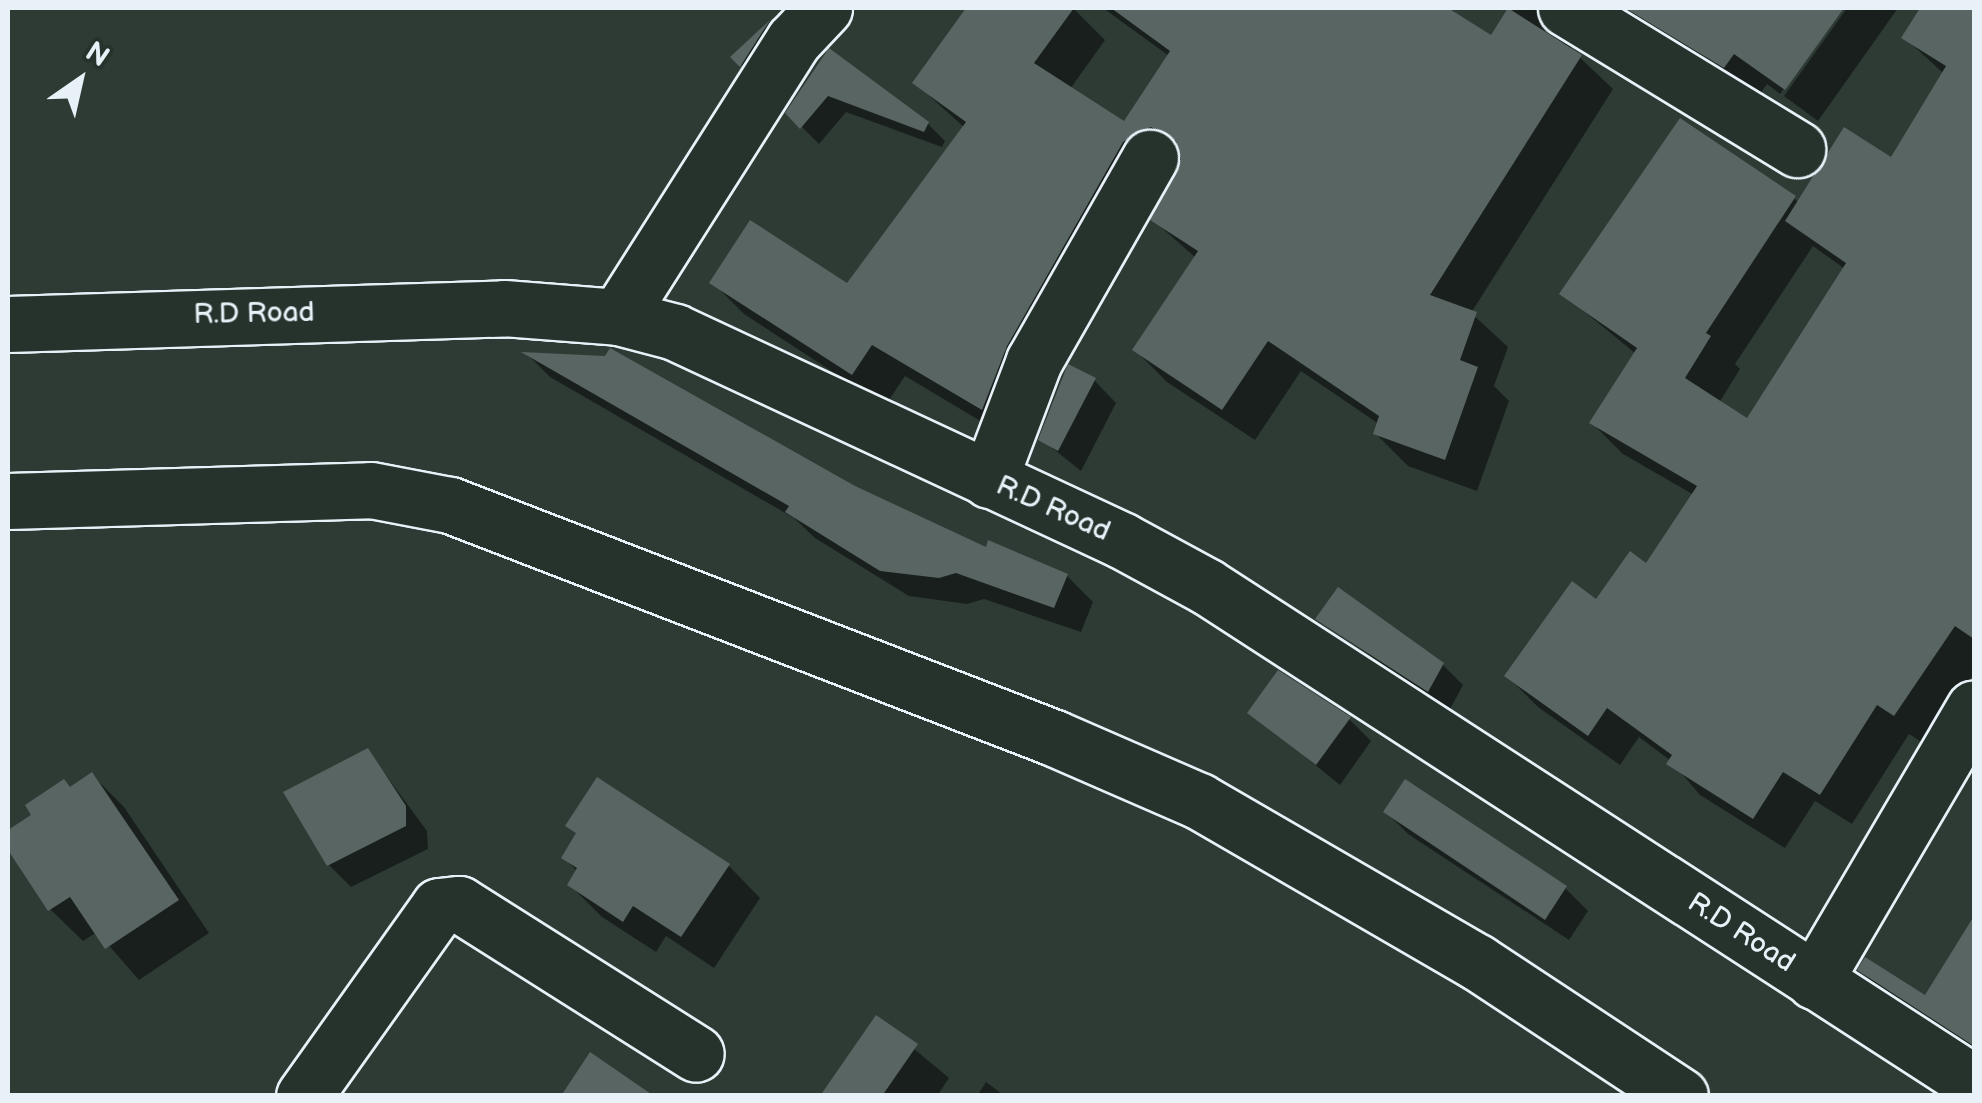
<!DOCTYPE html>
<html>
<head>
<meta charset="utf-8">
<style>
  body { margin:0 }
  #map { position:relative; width:1982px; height:1103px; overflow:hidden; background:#2e3b35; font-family:"Balsamiq Sans",sans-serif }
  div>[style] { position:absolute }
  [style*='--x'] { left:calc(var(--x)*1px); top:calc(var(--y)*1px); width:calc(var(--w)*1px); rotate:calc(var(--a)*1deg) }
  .shadow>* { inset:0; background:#0007 }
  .building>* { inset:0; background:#596563 }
  .roads { filter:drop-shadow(2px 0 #e8f1f8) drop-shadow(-2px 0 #e8f1f8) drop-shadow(0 2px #e8f1f8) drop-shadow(0 -2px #e8f1f8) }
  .minor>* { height:55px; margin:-27.5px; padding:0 27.5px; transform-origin:27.5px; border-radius:27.5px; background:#26332d }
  span { translate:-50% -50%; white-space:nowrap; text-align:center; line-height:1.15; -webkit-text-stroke:8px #26332d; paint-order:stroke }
  .street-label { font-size:28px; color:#e8f1f8 }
  .frame { position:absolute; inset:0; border:10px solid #e8f1f8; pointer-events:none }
  .north { position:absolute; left:30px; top:30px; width:100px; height:100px; -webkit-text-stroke:8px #26332d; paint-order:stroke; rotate:34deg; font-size:28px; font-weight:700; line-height:40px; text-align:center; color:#e8f1f8 }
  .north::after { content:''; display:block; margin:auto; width:35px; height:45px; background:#e8f1f8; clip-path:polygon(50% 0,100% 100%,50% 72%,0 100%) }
</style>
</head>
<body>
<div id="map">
  <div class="shadow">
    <i style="clip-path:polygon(969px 8px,1073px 8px,1105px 40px,1070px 89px,1125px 125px,1169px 56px,1103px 8px,1446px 8px,1492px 39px,1511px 8px,1841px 8px,1780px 94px,1767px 84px,1757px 98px,1571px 24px,1571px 49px,1613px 89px,1471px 313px,1508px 347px,1494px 386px,1509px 401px,1477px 491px,1408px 466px,1376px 434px,1379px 424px,1301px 371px,1255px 440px,1167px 382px,1135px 350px,1196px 258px,1153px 220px,1184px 158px,1155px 174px,1014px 441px,905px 376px,885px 406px,744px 314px,712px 282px,848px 287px,965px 128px,915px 83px)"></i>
    <i style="clip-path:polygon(1847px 8px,1898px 8px,1818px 121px,1784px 96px)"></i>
    <i style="clip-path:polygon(evenodd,1923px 8px,1974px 8px,1974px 673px,1926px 745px,1909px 734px,1852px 824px,1815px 801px,1785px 848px,1700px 795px,1671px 761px,1639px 737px,1620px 765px,1538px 707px,1507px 676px,1647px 567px,1694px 495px,1623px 454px,1592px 423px,1636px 354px,1562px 293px,1794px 198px,1799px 203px,1891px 160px,1944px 74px,1904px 37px,1923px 8px,1813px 246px,1845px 269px,1748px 422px,1719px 403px,1740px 369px,1735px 364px,1813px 246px)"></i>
    <i style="clip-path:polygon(770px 23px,779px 33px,752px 75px,734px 57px)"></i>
    <i style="clip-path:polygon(830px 52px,928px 124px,945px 141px,942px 147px,846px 112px,819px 144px,788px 113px)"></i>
    <i style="clip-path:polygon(527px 354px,988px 550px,1067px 576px,1093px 602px,1081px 632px,984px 599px,967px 604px,909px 596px,815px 538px,794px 518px,550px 377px)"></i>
    <i style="clip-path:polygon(1094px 380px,1116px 403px,1081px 471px,1041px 439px)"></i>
    <i style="clip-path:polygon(1318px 619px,1443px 665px,1463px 685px,1449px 711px)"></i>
    <i style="clip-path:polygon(1251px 713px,1349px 719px,1371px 741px,1340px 785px)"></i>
    <i style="clip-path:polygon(368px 751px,427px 831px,428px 849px,351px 887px,329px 865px)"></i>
    <i style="clip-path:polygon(92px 775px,124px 807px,209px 933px,139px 980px,97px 932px,83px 941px,50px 909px,8px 846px,8px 833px)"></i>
    <i style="clip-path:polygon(1386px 812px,1565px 888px,1588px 911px,1569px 940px,1408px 834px)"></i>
    <i style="clip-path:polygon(564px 858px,728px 865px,760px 898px,714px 968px,666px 936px,656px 952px,602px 917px,570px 885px,578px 872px)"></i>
    <i style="clip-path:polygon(1974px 921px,1974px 1056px,1891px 1000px,1860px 970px,1926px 998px)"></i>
    <i style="clip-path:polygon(877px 1018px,949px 1078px,937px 1096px,828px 1096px)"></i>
    <i style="clip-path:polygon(986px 1082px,1005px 1096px,977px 1096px)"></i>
  </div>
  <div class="building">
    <i style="clip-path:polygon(966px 8px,1074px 8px,1034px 63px,1124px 121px,1170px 51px,1111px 8px,1448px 8px,1491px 35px,1508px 8px,1582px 55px,1430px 295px,1477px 312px,1460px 360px,1478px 367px,1445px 460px,1373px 434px,1379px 416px,1268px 341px,1222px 410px,1132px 350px,1198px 251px,1150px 220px,1181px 159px,1176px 141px,1151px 127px,1123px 142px,1007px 346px,982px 410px,872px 345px,852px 375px,709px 283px,750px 220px,847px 283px,966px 122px,912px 83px)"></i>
    <i style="clip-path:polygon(1625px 8px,1844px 8px,1785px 90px,1734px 54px,1724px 68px)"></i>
    <i style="clip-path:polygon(1920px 8px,1974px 8px,1974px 639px,1955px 626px,1894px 716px,1877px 705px,1820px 795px,1783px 772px,1753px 819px,1666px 764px,1672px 755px,1607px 708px,1588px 736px,1504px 676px,1572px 581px,1596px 599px,1630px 551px,1646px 563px,1697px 486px,1589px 423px,1637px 348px,1559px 294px,1680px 118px,1796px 196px,1706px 333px,1711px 336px,1685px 378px,1747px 418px,1846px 263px,1785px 221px,1844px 127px,1891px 157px,1946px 66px,1901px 38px)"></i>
    <i style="clip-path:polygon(770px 20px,768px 23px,740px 67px,730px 57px)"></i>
    <i style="clip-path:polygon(829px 48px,929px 122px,924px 132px,828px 96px,800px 129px,785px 113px)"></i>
    <i style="clip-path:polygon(610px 348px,855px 486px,986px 547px,988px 540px,1068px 574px,1054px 608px,956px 573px,939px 578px,880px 571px,785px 512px,789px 506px,521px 352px,605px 356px)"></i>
    <i style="clip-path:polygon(1068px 364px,1096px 378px,1058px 451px,1038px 440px)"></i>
    <i style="clip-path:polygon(1338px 587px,1444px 663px,1428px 692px,1315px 619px)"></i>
    <i style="clip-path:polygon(1278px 670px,1351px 717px,1316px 765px,1247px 713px)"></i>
    <i style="clip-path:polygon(368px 748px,406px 806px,406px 826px,327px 866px,283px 792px)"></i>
    <i style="clip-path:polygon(92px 772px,179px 900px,105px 949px,70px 897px,48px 911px,8px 850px,8px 830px,31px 815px,25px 805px,64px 779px,70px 787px)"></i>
    <i style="clip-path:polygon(597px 777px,730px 864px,681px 937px,633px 906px,623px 922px,567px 885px,577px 868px,561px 858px,576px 833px,565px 826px)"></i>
    <i style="clip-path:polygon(1405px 779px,1567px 886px,1545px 920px,1383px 812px)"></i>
    <i style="clip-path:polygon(1974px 916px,1974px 1046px,1857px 970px,1865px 957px,1925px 995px)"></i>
    <i style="clip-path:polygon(876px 1015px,918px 1044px,882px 1096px,820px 1096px)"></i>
    <i style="clip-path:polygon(590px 1052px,654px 1096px,561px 1096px)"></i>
  </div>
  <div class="roads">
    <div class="minor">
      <i style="--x:1566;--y:8;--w:271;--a:31.4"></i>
      <i style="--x:618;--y:317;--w:328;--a:-57.6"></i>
      <i style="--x:794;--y:40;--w:44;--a:-46.8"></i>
      <i style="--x:8;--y:324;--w:496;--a:-1.8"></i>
      <i style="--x:504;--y:308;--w:114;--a:4.5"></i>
      <i style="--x:618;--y:317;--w:59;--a:14.7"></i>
      <i style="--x:675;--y:332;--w:494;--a:25"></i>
      <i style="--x:1123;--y:541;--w:94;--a:28.5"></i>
      <i style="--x:1206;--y:586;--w:915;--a:32.91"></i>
      <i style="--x:989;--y:480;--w:127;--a:-69.3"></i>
      <i style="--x:1034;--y:361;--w:234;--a:-60.3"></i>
      <i style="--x:8;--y:501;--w:363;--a:-1.7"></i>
      <i style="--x:371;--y:490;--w:80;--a:10.8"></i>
      <i style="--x:450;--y:505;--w:647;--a:21.09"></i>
      <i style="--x:1054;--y:738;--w:158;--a:23.5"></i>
      <i style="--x:1199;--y:801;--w:321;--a:30.1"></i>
      <i style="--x:1477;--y:962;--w:243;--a:33.4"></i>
      <i style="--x:1814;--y:981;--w:316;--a:-59.6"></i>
      <i style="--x:304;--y:1096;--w:233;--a:-54.6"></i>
      <i style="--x:439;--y:906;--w:20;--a:-6"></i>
      <i style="--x:459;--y:904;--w:280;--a:32.3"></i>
    </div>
  </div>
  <div class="street-label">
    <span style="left:254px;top:314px;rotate:-1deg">R.D Road</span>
    <span style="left:1053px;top:509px;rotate:24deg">R.D Road</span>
    <span style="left:1741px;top:933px;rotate:33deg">R.D Road</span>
  </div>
  <div class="frame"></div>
  <div class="north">N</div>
</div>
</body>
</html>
